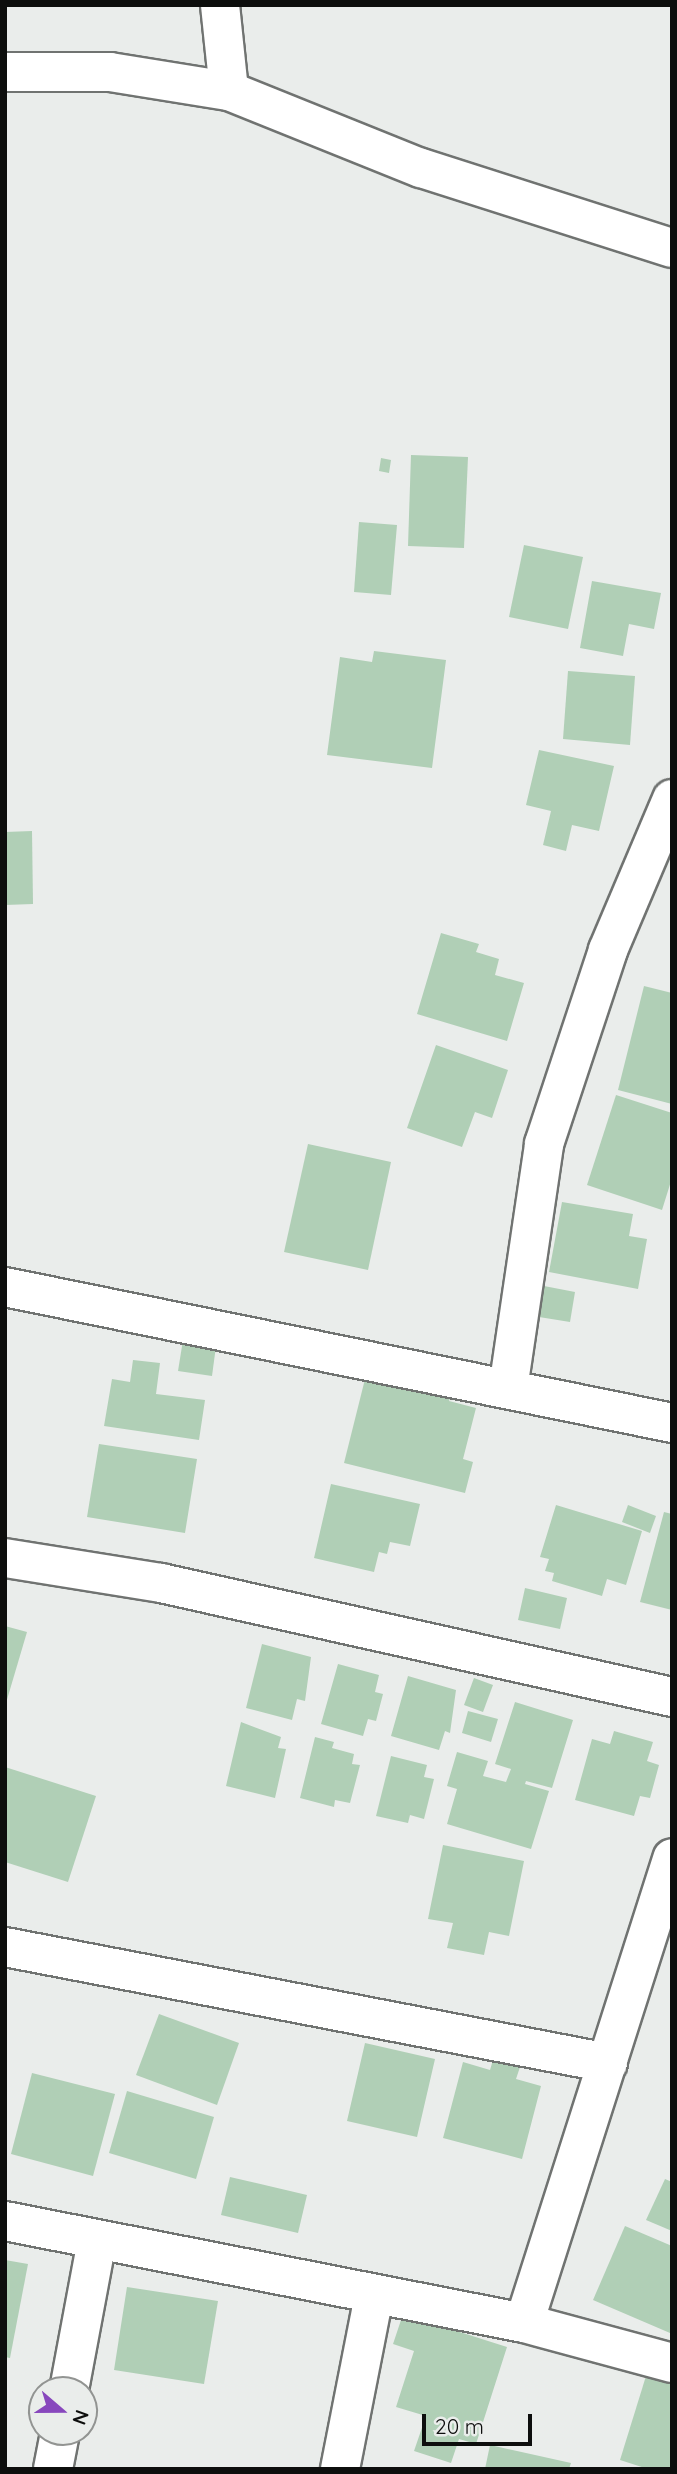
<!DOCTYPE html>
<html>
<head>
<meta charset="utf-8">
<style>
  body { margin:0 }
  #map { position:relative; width:677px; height:2474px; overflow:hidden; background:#eaedeb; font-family:Quicksand,sans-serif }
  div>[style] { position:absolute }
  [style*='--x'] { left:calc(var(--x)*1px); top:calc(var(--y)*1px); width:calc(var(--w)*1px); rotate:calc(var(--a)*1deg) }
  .building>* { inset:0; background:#b0cfb6 }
  .roads { filter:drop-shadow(2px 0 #707371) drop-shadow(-2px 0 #707371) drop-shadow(0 2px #707371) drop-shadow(0 -2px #707371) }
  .street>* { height:38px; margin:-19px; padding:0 19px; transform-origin:19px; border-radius:19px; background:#fff }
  span { translate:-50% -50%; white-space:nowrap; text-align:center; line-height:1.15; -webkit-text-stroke:5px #eaedeb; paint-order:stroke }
  .frame { position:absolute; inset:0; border:7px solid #0d0e0d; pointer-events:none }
  .north { position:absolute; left:28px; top:2376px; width:70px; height:70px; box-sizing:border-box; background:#eaedeb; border:2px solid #929492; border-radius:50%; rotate:110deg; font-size:19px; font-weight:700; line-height:28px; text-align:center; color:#0d0e0d }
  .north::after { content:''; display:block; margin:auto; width:24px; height:32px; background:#8848bd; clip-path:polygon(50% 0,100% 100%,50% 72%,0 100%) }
  .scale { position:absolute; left:422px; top:2414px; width:110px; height:32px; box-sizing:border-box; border:4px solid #0d0e0d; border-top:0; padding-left:9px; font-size:21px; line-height:24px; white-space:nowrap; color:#0d0e0d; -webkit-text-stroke:5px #eaedeb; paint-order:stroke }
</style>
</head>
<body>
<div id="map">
  <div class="building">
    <i style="clip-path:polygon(411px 455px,468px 457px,464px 548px,408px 546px)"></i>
    <i style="clip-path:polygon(381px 458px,391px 460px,389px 473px,379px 471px)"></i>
    <i style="clip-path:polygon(359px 522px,397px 525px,391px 595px,354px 592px)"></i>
    <i style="clip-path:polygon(524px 545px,583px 557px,568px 629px,509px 617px)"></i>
    <i style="clip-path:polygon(592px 581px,661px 593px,654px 629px,629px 624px,623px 656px,580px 648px)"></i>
    <i style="clip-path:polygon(374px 651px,446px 660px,432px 768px,327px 755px,340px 657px,372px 662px)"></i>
    <i style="clip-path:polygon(568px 671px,635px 676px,630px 745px,563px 739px)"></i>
    <i style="clip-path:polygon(539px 750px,614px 766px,599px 831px,572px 825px,566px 851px,543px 845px,551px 811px,526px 805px)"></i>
    <i style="clip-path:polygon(32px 831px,33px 904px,5px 905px,5px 832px)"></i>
    <i style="clip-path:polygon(441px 933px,479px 944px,476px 952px,499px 959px,495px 975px,524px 983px,507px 1041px,417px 1014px)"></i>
    <i style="clip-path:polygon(644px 986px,672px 993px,672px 1104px,618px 1090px)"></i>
    <i style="clip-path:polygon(436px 1045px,508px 1070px,492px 1118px,475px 1112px,462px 1147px,407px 1128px)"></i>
    <i style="clip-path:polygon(616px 1095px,672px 1113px,672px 1178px,662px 1210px,587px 1185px)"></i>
    <i style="clip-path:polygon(308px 1144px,391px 1162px,368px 1270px,284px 1252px)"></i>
    <i style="clip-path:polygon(562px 1202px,633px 1214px,629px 1236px,647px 1239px,638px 1289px,549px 1272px)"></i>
    <i style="clip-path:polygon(544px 1286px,575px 1292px,570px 1322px,539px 1317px)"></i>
    <i style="clip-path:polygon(183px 1340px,216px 1346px,212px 1376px,178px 1371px)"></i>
    <i style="clip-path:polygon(133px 1360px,160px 1363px,156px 1394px,205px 1400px,199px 1440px,104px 1426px,112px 1379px,130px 1382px)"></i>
    <i style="clip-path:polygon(365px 1379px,411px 1390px,413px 1383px,452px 1393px,449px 1401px,476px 1408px,463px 1459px,473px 1462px,465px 1493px,344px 1463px)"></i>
    <i style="clip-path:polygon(99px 1444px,197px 1459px,185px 1533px,87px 1517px)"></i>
    <i style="clip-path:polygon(331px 1484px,420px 1504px,410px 1546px,390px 1542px,387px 1554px,379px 1552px,374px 1572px,314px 1558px)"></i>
    <i style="clip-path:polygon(556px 1505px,642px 1531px,626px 1585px,607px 1579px,602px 1596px,552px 1581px,554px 1573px,545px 1571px,549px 1559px,540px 1557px)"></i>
    <i style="clip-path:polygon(628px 1505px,656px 1516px,650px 1533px,622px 1522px)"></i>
    <i style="clip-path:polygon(664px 1512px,672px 1514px,672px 1610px,640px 1602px)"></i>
    <i style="clip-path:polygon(525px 1588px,567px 1598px,560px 1629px,518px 1620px)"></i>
    <i style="clip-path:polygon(5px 1626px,27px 1632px,6px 1703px,5px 1703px)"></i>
    <i style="clip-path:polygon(262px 1644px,311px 1657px,305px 1701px,297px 1699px,292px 1720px,246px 1708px)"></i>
    <i style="clip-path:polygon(338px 1664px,379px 1675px,375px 1692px,383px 1694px,376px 1721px,368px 1719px,363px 1736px,321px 1724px)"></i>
    <i style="clip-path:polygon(408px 1676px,456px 1690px,450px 1733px,445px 1731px,439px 1750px,391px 1736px)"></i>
    <i style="clip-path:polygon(474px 1678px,493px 1685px,483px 1712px,464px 1705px)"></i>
    <i style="clip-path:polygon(515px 1702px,573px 1720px,552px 1788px,526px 1781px,525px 1784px,549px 1791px,531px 1849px,447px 1824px,457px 1789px,447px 1786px,457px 1752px,488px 1761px,483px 1776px,506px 1782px,511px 1769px,495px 1764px)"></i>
    <i style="clip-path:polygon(468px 1711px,498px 1719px,491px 1742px,462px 1733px)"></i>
    <i style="clip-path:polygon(241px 1722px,281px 1737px,278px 1748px,286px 1749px,275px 1798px,226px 1786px)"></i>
    <i style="clip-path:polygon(614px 1731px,653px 1742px,647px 1761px,659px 1765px,650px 1798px,640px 1796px,634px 1816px,575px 1800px,592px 1739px,610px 1744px)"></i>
    <i style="clip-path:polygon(315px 1737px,334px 1742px,332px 1748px,354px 1754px,352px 1764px,360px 1765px,350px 1803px,335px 1800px,334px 1807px,300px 1798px)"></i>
    <i style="clip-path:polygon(391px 1756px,427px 1765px,424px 1777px,434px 1779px,424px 1819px,410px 1815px,408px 1823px,376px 1816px)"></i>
    <i style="clip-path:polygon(5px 1767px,96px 1796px,68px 1882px,5px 1862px)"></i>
    <i style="clip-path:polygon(443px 1845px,524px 1861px,509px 1936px,489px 1932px,484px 1955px,447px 1948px,453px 1923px,428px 1919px)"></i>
    <i style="clip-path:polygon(159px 2014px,239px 2043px,217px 2105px,136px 2075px)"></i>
    <i style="clip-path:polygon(365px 2043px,435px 2059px,417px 2137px,347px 2121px)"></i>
    <i style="clip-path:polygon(493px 2060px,520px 2067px,516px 2079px,541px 2086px,522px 2159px,443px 2138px,463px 2062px,490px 2070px)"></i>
    <i style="clip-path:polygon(32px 2073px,115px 2094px,93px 2176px,11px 2154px)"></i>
    <i style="clip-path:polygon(127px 2091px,214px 2117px,196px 2179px,109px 2153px)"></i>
    <i style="clip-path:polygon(230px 2177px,307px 2195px,298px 2233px,221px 2215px)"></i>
    <i style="clip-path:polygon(665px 2179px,672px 2182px,672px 2231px,646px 2220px)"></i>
    <i style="clip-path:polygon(625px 2226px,672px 2246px,670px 2333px,593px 2300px)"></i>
    <i style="clip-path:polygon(5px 2260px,28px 2264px,10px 2358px,5px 2357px)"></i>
    <i style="clip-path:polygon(127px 2287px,218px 2301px,204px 2384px,114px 2370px)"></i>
    <i style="clip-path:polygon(403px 2314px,507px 2347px,476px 2444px,459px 2439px,451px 2463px,414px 2451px,426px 2416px,396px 2407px,414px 2351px,393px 2344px)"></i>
    <i style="clip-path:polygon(646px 2376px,672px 2384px,672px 2469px,648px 2469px,620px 2460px)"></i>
    <i style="clip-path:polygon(490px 2445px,571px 2463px,569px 2469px,485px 2469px)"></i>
  </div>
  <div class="roads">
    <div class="street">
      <i style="--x:220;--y:5;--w:86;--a:84"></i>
      <i style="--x:5;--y:72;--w:105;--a:0"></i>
      <i style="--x:110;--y:72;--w:121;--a:9.1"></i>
      <i style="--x:229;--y:91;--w:207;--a:21.9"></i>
      <i style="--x:421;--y:168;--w:263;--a:17.7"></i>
      <i style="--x:5;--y:1287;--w:681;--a:11.52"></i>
      <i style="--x:508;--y:1389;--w:248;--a:-81.6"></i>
      <i style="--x:544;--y:1144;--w:204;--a:-71.7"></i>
      <i style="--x:608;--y:950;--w:164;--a:-67"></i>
      <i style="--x:5;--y:1558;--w:158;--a:9.1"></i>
      <i style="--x:161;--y:1583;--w:524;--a:12.58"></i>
      <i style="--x:5;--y:1947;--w:614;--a:10.89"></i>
      <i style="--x:5;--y:2221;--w:529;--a:11.12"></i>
      <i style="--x:524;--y:2323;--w:153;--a:15.1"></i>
      <i style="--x:524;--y:2323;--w:488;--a:-72.3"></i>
      <i style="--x:69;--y:2390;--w:152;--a:-79.4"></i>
      <i style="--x:53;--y:2469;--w:38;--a:-79"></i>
      <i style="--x:340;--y:2469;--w:177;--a:-78.9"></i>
    </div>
  </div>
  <div class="frame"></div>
  <div class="north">N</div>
  <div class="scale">20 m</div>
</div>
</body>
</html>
